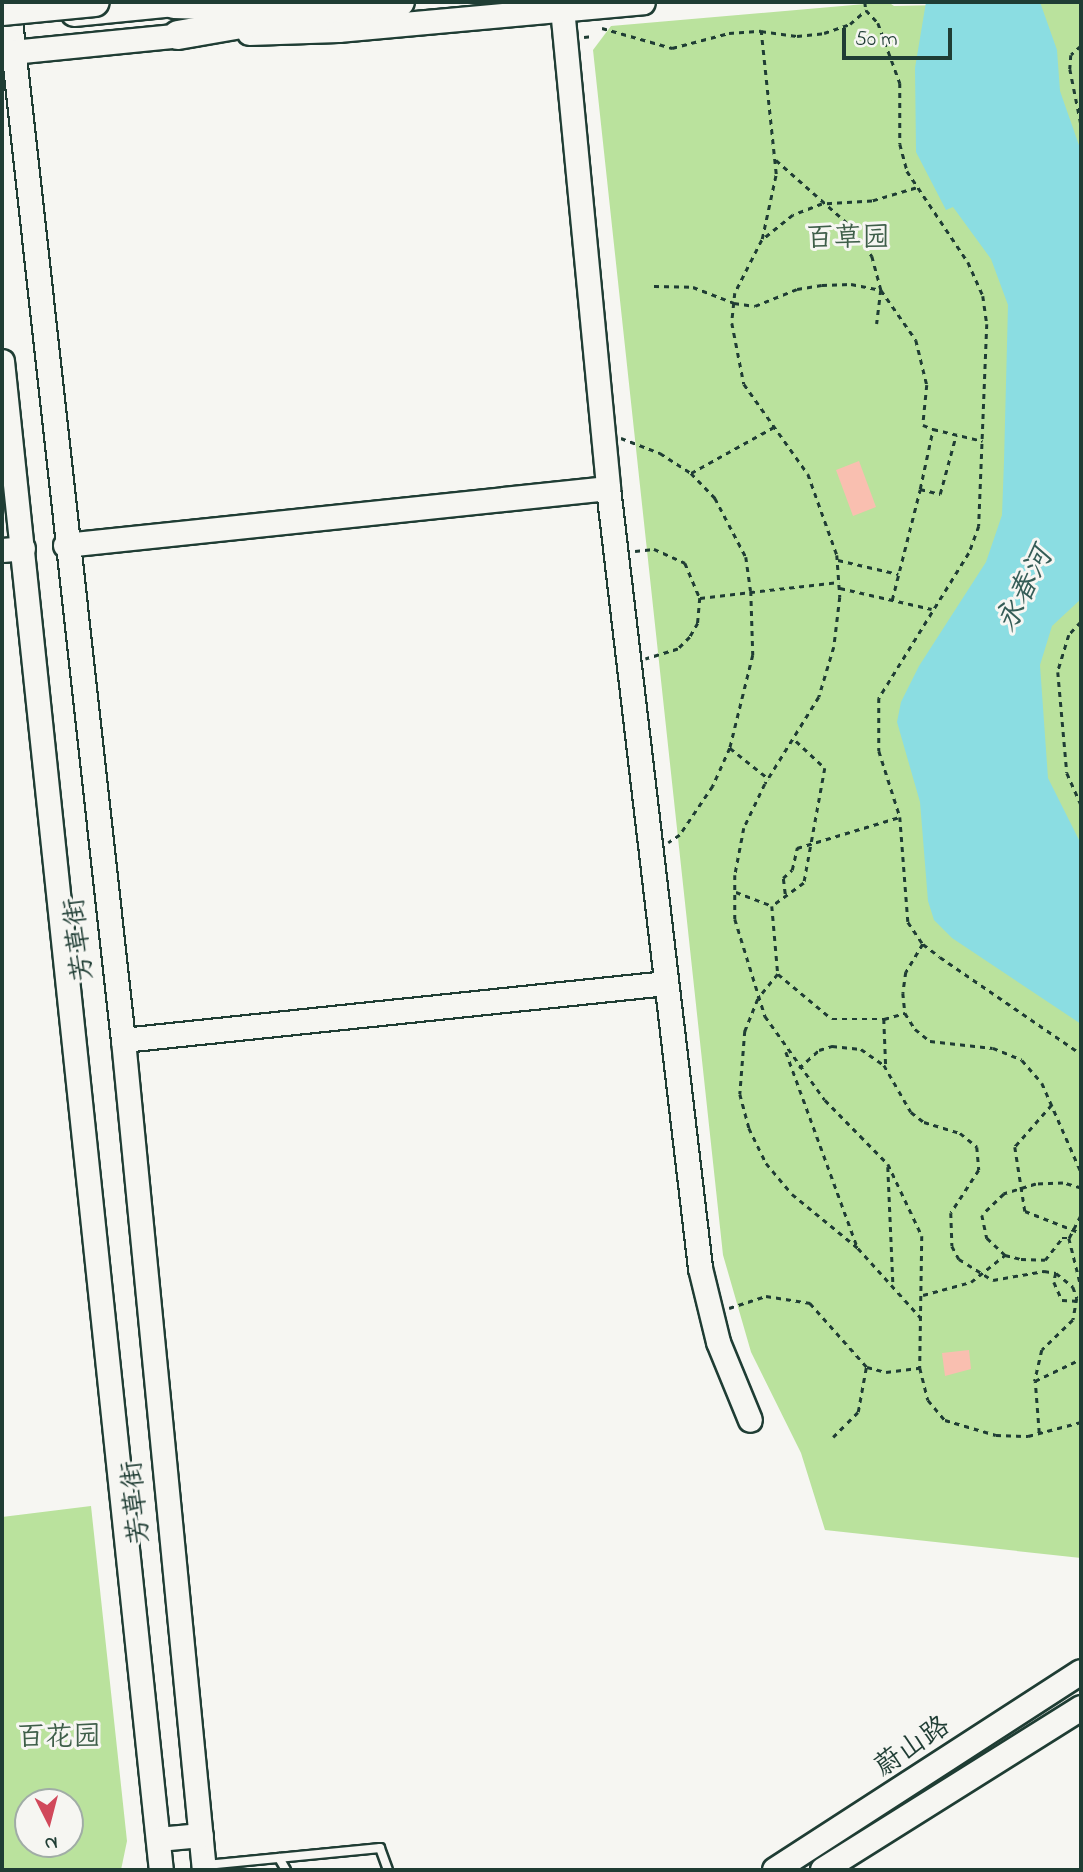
<!DOCTYPE html>
<html>
<head>
<meta charset="utf-8">
<style>
  body { margin:0 }
  #map { position:relative; width:1083px; height:1872px; overflow:hidden; background:#f6f6f2; font-family:"Indie Flower","LXGW WenKai TC",sans-serif }
  div>[style] { position:absolute }
  [style*='--x'] { left:calc(var(--x)*1px); top:calc(var(--y)*1px); width:calc(var(--w)*1px); rotate:calc(var(--a)*1deg) }
  .green>* { inset:0; background:#bae29d }
  .water>* { inset:0; background:#8bdde2 }
  .building>* { inset:0; background:#f9bfb0 }
  .path>* { height:2.5px; margin-top:-1.25px; transform-origin:0; background:repeating-linear-gradient(90deg,#1f3d34 0 5px,transparent 0 10px) }
  .roads { filter:drop-shadow(2px 0 #1f3d34) drop-shadow(-2px 0 #1f3d34) drop-shadow(0 2px #1f3d34) drop-shadow(0 -2px #1f3d34) }
  .lane>* { height:8px; margin:-4px; padding:0 4px; transform-origin:4px; border-radius:4px; background:#f6f6f2 }
  .secondary>* { height:23px; margin:-11.5px; padding:0 11.5px; transform-origin:11.5px; border-radius:11.5px; background:#f6f6f2 }
  .primary>* { height:24px; margin:-12px; padding:0 12px; transform-origin:12px; border-radius:12px; background:#f6f6f2 }
  .highway>* { height:28px; margin:-14px; padding:0 14px; transform-origin:14px; border-radius:14px; background:#f6f6f2 }
  .path-bridge>* { height:2.5px; margin-top:-1.25px; transform-origin:0; background:repeating-linear-gradient(90deg,#1f3d34 0 5px,transparent 0 10px) }
  .bridges { filter:drop-shadow(2px 0 #1f3d34) drop-shadow(-2px 0 #1f3d34) drop-shadow(0 2px #1f3d34) drop-shadow(0 -2px #1f3d34) }
  .highway-bridge>* { height:28px; margin:-14px; padding:0 14px; transform-origin:14px; border-radius:14px; background:#f6f6f2 }
  span { translate:-50% -50%; white-space:nowrap; text-align:center; line-height:1.15; -webkit-text-stroke:6px #f6f6f2; paint-order:stroke }
  .park-label { font-size:28px; color:#3e5e49 }
  .street-label { font-size:28px; color:#1f3d34 }
  .water-label { font-size:30px; color:#355d57; font-style:italic }
  .frame { position:absolute; inset:0; border:4px solid #1f3d34; pointer-events:none }
  .north { position:absolute; left:14px; top:1788px; width:70px; height:70px; box-sizing:border-box; background:#f6f6f2; border:2px solid #a0aca6; border-radius:50%; rotate:174deg; font-size:19px; font-weight:700; line-height:28px; text-align:center; color:#1f3d34 }
  .north::after { content:''; display:block; margin:auto; width:24px; height:32px; background:#d1495b; clip-path:polygon(50% 0,100% 100%,50% 72%,0 100%) }
  .scale { position:absolute; left:842px; top:28px; width:110px; height:32px; box-sizing:border-box; border:4px solid #1f3d34; border-top:0; padding-left:9px; font-size:21px; line-height:24px; white-space:nowrap; color:#1f3d34; -webkit-text-stroke:5px #f6f6f2; paint-order:stroke }
</style>
</head>
<body>
<div id="map">
  <div class="green">
    <i style="clip-path:polygon(888px 2px,894px 6px,1081px 2px,1081px 1558px,825px 1530px,801px 1453px,751px 1352px,723px 1255px,593px 50px,611px 26px)"></i>
    <i style="clip-path:polygon(evenodd,91px 1506px,127px 1841px,121px 1870px,2px 1870px,2px 1517px,91px 1506px,28px 1802px,70px 1802px,70px 1844px,28px 1844px,28px 1802px)"></i>
  </div>
  <div class="water">
    <i style="clip-path:polygon(926px 2px,1040px 2px,1057px 50px,1060px 91px,1081px 151px,1081px 599px,1052px 626px,1040px 665px,1048px 778px,1081px 844px,1081px 1024px,952px 938px,934px 920px,928px 901px,920px 802px,897px 722px,901px 702px,919px 666px,986px 562px,1002px 515px,1004px 461px,1008px 305px,991px 259px,953px 207px,946px 210px,916px 152px,915px 68px)"></i>
  </div>
  <div class="building">
    <i style="clip-path:polygon(859px 461px,876px 507px,853px 516px,836px 470px)"></i>
    <i style="clip-path:polygon(969px 1350px,971px 1369px,945px 1376px,942px 1353px)"></i>
  </div>
  <div class="path">
    <i style="--x:865;--y:2;--w:8;--a:83"></i>
    <i style="--x:866;--y:10;--w:18;--a:47"></i>
    <i style="--x:878;--y:23;--w:64;--a:69.9"></i>
    <i style="--x:900;--y:83;--w:61;--a:90"></i>
    <i style="--x:900;--y:144;--w:28;--a:75"></i>
    <i style="--x:907;--y:171;--w:110;--a:56.2"></i>
    <i style="--x:968;--y:262;--w:37;--a:66"></i>
    <i style="--x:983;--y:296;--w:28;--a:82"></i>
    <i style="--x:987;--y:324;--w:202;--a:92.3"></i>
    <i style="--x:979;--y:526;--w:29;--a:110"></i>
    <i style="--x:969;--y:553;--w:171;--a:121.8"></i>
    <i style="--x:879;--y:698;--w:53;--a:90"></i>
    <i style="--x:879;--y:751;--w:69;--a:72.3"></i>
    <i style="--x:900;--y:817;--w:105;--a:85.6"></i>
    <i style="--x:908;--y:922;--w:27;--a:56"></i>
    <i style="--x:923;--y:944;--w:21;--a:37"></i>
    <i style="--x:940;--y:957;--w:171;--a:34.5"></i>
    <i style="--x:602;--y:28;--w:73;--a:15.9"></i>
    <i style="--x:672;--y:48;--w:59;--a:-14.7"></i>
    <i style="--x:729;--y:33;--w:32;--a:-4"></i>
    <i style="--x:584;--y:37;--w:9;--a:-6"></i>
    <i style="--x:1081;--y:46;--w:13;--a:138"></i>
    <i style="--x:1071;--y:55;--w:14;--a:94"></i>
    <i style="--x:1070;--y:69;--w:56;--a:78.7"></i>
    <i style="--x:776;--y:160;--w:94;--a:41.5"></i>
    <i style="--x:846;--y:222;--w:43;--a:52.6"></i>
    <i style="--x:872;--y:256;--w:35;--a:75"></i>
    <i style="--x:881;--y:290;--w:34;--a:97"></i>
    <i style="--x:916;--y:188;--w:46;--a:163.5"></i>
    <i style="--x:872;--y:201;--w:50;--a:176.6"></i>
    <i style="--x:822;--y:204;--w:31;--a:159"></i>
    <i style="--x:793;--y:215;--w:40;--a:141"></i>
    <i style="--x:762;--y:240;--w:59;--a:117"></i>
    <i style="--x:735;--y:293;--w:30;--a:96"></i>
    <i style="--x:732;--y:323;--w:62;--a:78.9"></i>
    <i style="--x:744;--y:384;--w:110;--a:54.6"></i>
    <i style="--x:808;--y:474;--w:86;--a:70.3"></i>
    <i style="--x:837;--y:555;--w:42;--a:85.9"></i>
    <i style="--x:840;--y:597;--w:50;--a:96.8"></i>
    <i style="--x:834;--y:647;--w:52;--a:106.7"></i>
    <i style="--x:819;--y:697;--w:102;--a:121.8"></i>
    <i style="--x:765;--y:784;--w:49;--a:115.5"></i>
    <i style="--x:744;--y:828;--w:48;--a:100.8"></i>
    <i style="--x:735;--y:875;--w:44;--a:90"></i>
    <i style="--x:735;--y:919;--w:102;--a:72.8"></i>
    <i style="--x:765;--y:1016;--w:103;--a:54.5"></i>
    <i style="--x:825;--y:1100;--w:90;--a:45.5"></i>
    <i style="--x:888;--y:1164;--w:80;--a:64.7"></i>
    <i style="--x:922;--y:1236;--w:132;--a:90.9"></i>
    <i style="--x:920;--y:1368;--w:33;--a:76"></i>
    <i style="--x:928;--y:1400;--w:26;--a:50"></i>
    <i style="--x:945;--y:1420;--w:53;--a:16.4"></i>
    <i style="--x:996;--y:1435;--w:32;--a:2"></i>
    <i style="--x:1028;--y:1436;--w:55;--a:-14.8"></i>
    <i style="--x:762;--y:239;--w:66;--a:-77.8"></i>
    <i style="--x:776;--y:174;--w:144;--a:-96"></i>
    <i style="--x:761;--y:31;--w:36;--a:8"></i>
    <i style="--x:797;--y:36;--w:27;--a:-6"></i>
    <i style="--x:824;--y:33;--w:28;--a:-19"></i>
    <i style="--x:850;--y:24;--w:21;--a:-41"></i>
    <i style="--x:654;--y:286;--w:39;--a:1"></i>
    <i style="--x:693;--y:287;--w:44;--a:21.3"></i>
    <i style="--x:734;--y:303;--w:21;--a:8"></i>
    <i style="--x:755;--y:306;--w:45;--a:-22"></i>
    <i style="--x:797;--y:289;--w:25;--a:-9"></i>
    <i style="--x:822;--y:285;--w:29;--a:-2"></i>
    <i style="--x:851;--y:284;--w:31;--a:11"></i>
    <i style="--x:881;--y:290;--w:61;--a:55"></i>
    <i style="--x:916;--y:340;--w:46;--a:76.3"></i>
    <i style="--x:927;--y:385;--w:40;--a:95.7"></i>
    <i style="--x:923;--y:425;--w:11;--a:22"></i>
    <i style="--x:621;--y:438;--w:42;--a:21"></i>
    <i style="--x:660;--y:453;--w:37;--a:33"></i>
    <i style="--x:691;--y:473;--w:35;--a:46"></i>
    <i style="--x:715;--y:498;--w:67;--a:62.3"></i>
    <i style="--x:746;--y:557;--w:34;--a:82"></i>
    <i style="--x:751;--y:591;--w:64;--a:88.2"></i>
    <i style="--x:753;--y:655;--w:96;--a:103.9"></i>
    <i style="--x:730;--y:748;--w:42;--a:114.1"></i>
    <i style="--x:713;--y:786;--w:59;--a:124"></i>
    <i style="--x:680;--y:835;--w:14;--a:146"></i>
    <i style="--x:691;--y:473;--w:95;--a:-29"></i>
    <i style="--x:920;--y:489;--w:61;--a:-77.8"></i>
    <i style="--x:933;--y:429;--w:51;--a:13.5"></i>
    <i style="--x:635;--y:551;--w:19;--a:-6"></i>
    <i style="--x:654;--y:549;--w:34;--a:24"></i>
    <i style="--x:685;--y:563;--w:38;--a:67"></i>
    <i style="--x:700;--y:598;--w:25;--a:95"></i>
    <i style="--x:698;--y:623;--w:16;--a:120"></i>
    <i style="--x:690;--y:637;--w:17;--a:135"></i>
    <i style="--x:678;--y:649;--w:34;--a:163"></i>
    <i style="--x:838;--y:560;--w:62;--a:13.1"></i>
    <i style="--x:840;--y:588;--w:94;--a:12.9"></i>
    <i style="--x:700;--y:598;--w:140;--a:-6.6"></i>
    <i style="--x:892;--y:600;--w:114;--a:-75.8"></i>
    <i style="--x:920;--y:489;--w:21;--a:14"></i>
    <i style="--x:940;--y:494;--w:61;--a:-74.8"></i>
    <i style="--x:1081;--y:622;--w:18;--a:133"></i>
    <i style="--x:1069;--y:635;--w:39;--a:107"></i>
    <i style="--x:1058;--y:672;--w:101;--a:84.9"></i>
    <i style="--x:1067;--y:773;--w:34;--a:66"></i>
    <i style="--x:796;--y:741;--w:40;--a:43"></i>
    <i style="--x:825;--y:768;--w:117;--a:100.3"></i>
    <i style="--x:804;--y:883;--w:39;--a:144"></i>
    <i style="--x:772;--y:906;--w:68;--a:85"></i>
    <i style="--x:778;--y:974;--w:70;--a:39.8"></i>
    <i style="--x:832;--y:1019;--w:52;--a:0"></i>
    <i style="--x:884;--y:1019;--w:22;--a:-16"></i>
    <i style="--x:730;--y:748;--w:50;--a:38.5"></i>
    <i style="--x:736;--y:892;--w:39;--a:21"></i>
    <i style="--x:785;--y:894;--w:16;--a:-97"></i>
    <i style="--x:783;--y:878;--w:12;--a:-42"></i>
    <i style="--x:792;--y:870;--w:23;--a:-77"></i>
    <i style="--x:797;--y:848;--w:108;--a:-16.8"></i>
    <i style="--x:923;--y:944;--w:33;--a:121"></i>
    <i style="--x:906;--y:972;--w:21;--a:98"></i>
    <i style="--x:903;--y:993;--w:20;--a:84"></i>
    <i style="--x:905;--y:1013;--w:19;--a:58"></i>
    <i style="--x:915;--y:1029;--w:19;--a:39"></i>
    <i style="--x:930;--y:1041;--w:63;--a:6.3"></i>
    <i style="--x:993;--y:1048;--w:31;--a:22"></i>
    <i style="--x:1022;--y:1060;--w:30;--a:49"></i>
    <i style="--x:1042;--y:1083;--w:97;--a:66.3"></i>
    <i style="--x:778;--y:974;--w:32;--a:129"></i>
    <i style="--x:758;--y:999;--w:35;--a:112"></i>
    <i style="--x:745;--y:1031;--w:63;--a:94.5"></i>
    <i style="--x:740;--y:1094;--w:35;--a:75"></i>
    <i style="--x:749;--y:1128;--w:39;--a:64"></i>
    <i style="--x:766;--y:1163;--w:40;--a:50"></i>
    <i style="--x:792;--y:1194;--w:85;--a:39.3"></i>
    <i style="--x:858;--y:1248;--w:94;--a:48"></i>
    <i style="--x:884;--y:1019;--w:49;--a:87.7"></i>
    <i style="--x:786;--y:1052;--w:207;--a:69.9"></i>
    <i style="--x:1052;--y:1105;--w:56;--a:131.4"></i>
    <i style="--x:1015;--y:1147;--w:65;--a:81.1"></i>
    <i style="--x:1025;--y:1211;--w:60;--a:21.4"></i>
    <i style="--x:888;--y:1167;--w:116;--a:87.5"></i>
    <i style="--x:1081;--y:1188;--w:19;--a:-164"></i>
    <i style="--x:1063;--y:1183;--w:27;--a:178"></i>
    <i style="--x:1036;--y:1184;--w:34;--a:163"></i>
    <i style="--x:1004;--y:1194;--w:30;--a:136"></i>
    <i style="--x:982;--y:1215;--w:24;--a:78"></i>
    <i style="--x:987;--y:1238;--w:25;--a:43"></i>
    <i style="--x:1005;--y:1255;--w:16;--a:14"></i>
    <i style="--x:1021;--y:1259;--w:24;--a:2"></i>
    <i style="--x:1045;--y:1260;--w:28;--a:-52"></i>
    <i style="--x:1062;--y:1238;--w:7;--a:0"></i>
    <i style="--x:1069;--y:1238;--w:49;--a:76"></i>
    <i style="--x:1069;--y:1238;--w:27;--a:-63"></i>
    <i style="--x:1056;--y:1273;--w:9;--a:103"></i>
    <i style="--x:1054;--y:1282;--w:20;--a:66"></i>
    <i style="--x:1062;--y:1300;--w:19;--a:3"></i>
    <i style="--x:923;--y:1295;--w:50;--a:-15.2"></i>
    <i style="--x:971;--y:1282;--w:43;--a:-38.5"></i>
    <i style="--x:729;--y:1308;--w:39;--a:-18"></i>
    <i style="--x:766;--y:1296;--w:45;--a:9"></i>
    <i style="--x:810;--y:1303;--w:86;--a:48.3"></i>
    <i style="--x:867;--y:1367;--w:20;--a:15"></i>
    <i style="--x:886;--y:1372;--w:34;--a:-7"></i>
    <i style="--x:1039;--y:1433;--w:52;--a:-94.4"></i>
    <i style="--x:1035;--y:1381;--w:51;--a:-25.6"></i>
    <i style="--x:833;--y:1437;--w:35;--a:-45"></i>
    <i style="--x:858;--y:1412;--w:45;--a:-79.7"></i>
    <i style="--x:2;--y:1815;--w:44;--a:90"></i>
  </div>
  <div class="roads">
    <div class="lane">
      <i style="--x:279;--y:1858;--w:14;--a:60"></i>
      <i style="--x:206;--y:1865;--w:175;--a:-5.6"></i>
      <i style="--x:380;--y:1848;--w:23;--a:70"></i>
    </div>
    <div class="secondary">
      <i style="--x:8;--y:2;--w:1044;--a:83.68"></i>
      <i style="--x:123;--y:1040;--w:834;--a:84.43"></i>
      <i style="--x:562;--y:8;--w:482;--a:84.5"></i>
      <i style="--x:608;--y:488;--w:785;--a:83.27"></i>
      <i style="--x:700;--y:1268;--w:76;--a:76.3"></i>
      <i style="--x:718;--y:1342;--w:84;--a:67.7"></i>
      <i style="--x:249;--y:33;--w:89;--a:-1.9"></i>
      <i style="--x:338;--y:30;--w:306;--a:-5.2"></i>
      <i style="--x:2;--y:53;--w:193;--a:-5.7"></i>
      <i style="--x:2;--y:361;--w:1517;--a:83.99"></i>
      <i style="--x:65;--y:545;--w:546;--a:-5.99"></i>
      <i style="--x:2;--y:550;--w:21;--a:-5"></i>
      <i style="--x:123;--y:1040;--w:546;--a:-5.99"></i>
      <i style="--x:158;--y:1839;--w:43;--a:-5.3"></i>
    </div>
    <div class="primary">
      <i style="--x:74;--y:14;--w:121;--a:-5.7"></i>
      <i style="--x:775;--y:1870;--w:364;--a:-32.9"></i>
      <i style="--x:823;--y:1870;--w:305;--a:-32.1"></i>
    </div>
    <div class="highway">
      <i style="--x:174;--y:4;--w:96;--a:1.8"></i>
      <i style="--x:178;--y:35;--w:156;--a:-9.9"></i>
      <i style="--x:332;--y:8;--w:68;--a:-5"></i>
    </div>
  </div>
  <div class="path-bridge">
    <i style="--x:799;--y:1068;--w:27;--a:-42"></i>
    <i style="--x:819;--y:1050;--w:14;--a:-17"></i>
    <i style="--x:832;--y:1046;--w:29;--a:6"></i>
    <i style="--x:861;--y:1049;--w:28;--a:35"></i>
    <i style="--x:884;--y:1065;--w:54;--a:60.1"></i>
    <i style="--x:911;--y:1112;--w:16;--a:38"></i>
    <i style="--x:924;--y:1122;--w:38;--a:17"></i>
    <i style="--x:960;--y:1133;--w:22;--a:39"></i>
    <i style="--x:977;--y:1147;--w:23;--a:85"></i>
    <i style="--x:979;--y:1170;--w:51;--a:123.1"></i>
    <i style="--x:951;--y:1213;--w:33;--a:88"></i>
    <i style="--x:952;--y:1246;--w:15;--a:62"></i>
    <i style="--x:959;--y:1259;--w:40;--a:32"></i>
    <i style="--x:993;--y:1280;--w:52;--a:-10"></i>
    <i style="--x:1044;--y:1271;--w:12;--a:9"></i>
    <i style="--x:1056;--y:1273;--w:22;--a:39"></i>
    <i style="--x:1073;--y:1287;--w:12;--a:70"></i>
    <i style="--x:1077;--y:1298;--w:22;--a:100"></i>
    <i style="--x:1073;--y:1320;--w:43;--a:135.9"></i>
    <i style="--x:1042;--y:1350;--w:32;--a:103"></i>
  </div>
  <div class="bridges">
    <div class="highway-bridge">
      <i style="--x:2;--y:11;--w:93;--a:-5.5"></i>
    </div>
  </div>
  <div class="park-label">
    <span style="left:848px;top:240px">百草园</span>
    <span style="left:59px;top:1739px">百花园</span>
  </div>
  <div class="street-label">
    <span style="left:81px;top:939px;rotate:-97deg">芳草街</span>
    <span style="left:138px;top:1502px;rotate:-96deg">芳草街</span>
    <span style="left:913px;top:1748px;rotate:-34deg">蔚山路</span>
  </div>
  <div class="water-label">
    <span style="left:1026px;top:590px;rotate:-63deg">永春河</span>
  </div>
  <div class="frame"></div>
  <div class="north">N</div>
  <div class="scale">50 m</div>
</div>
</body>
</html>
